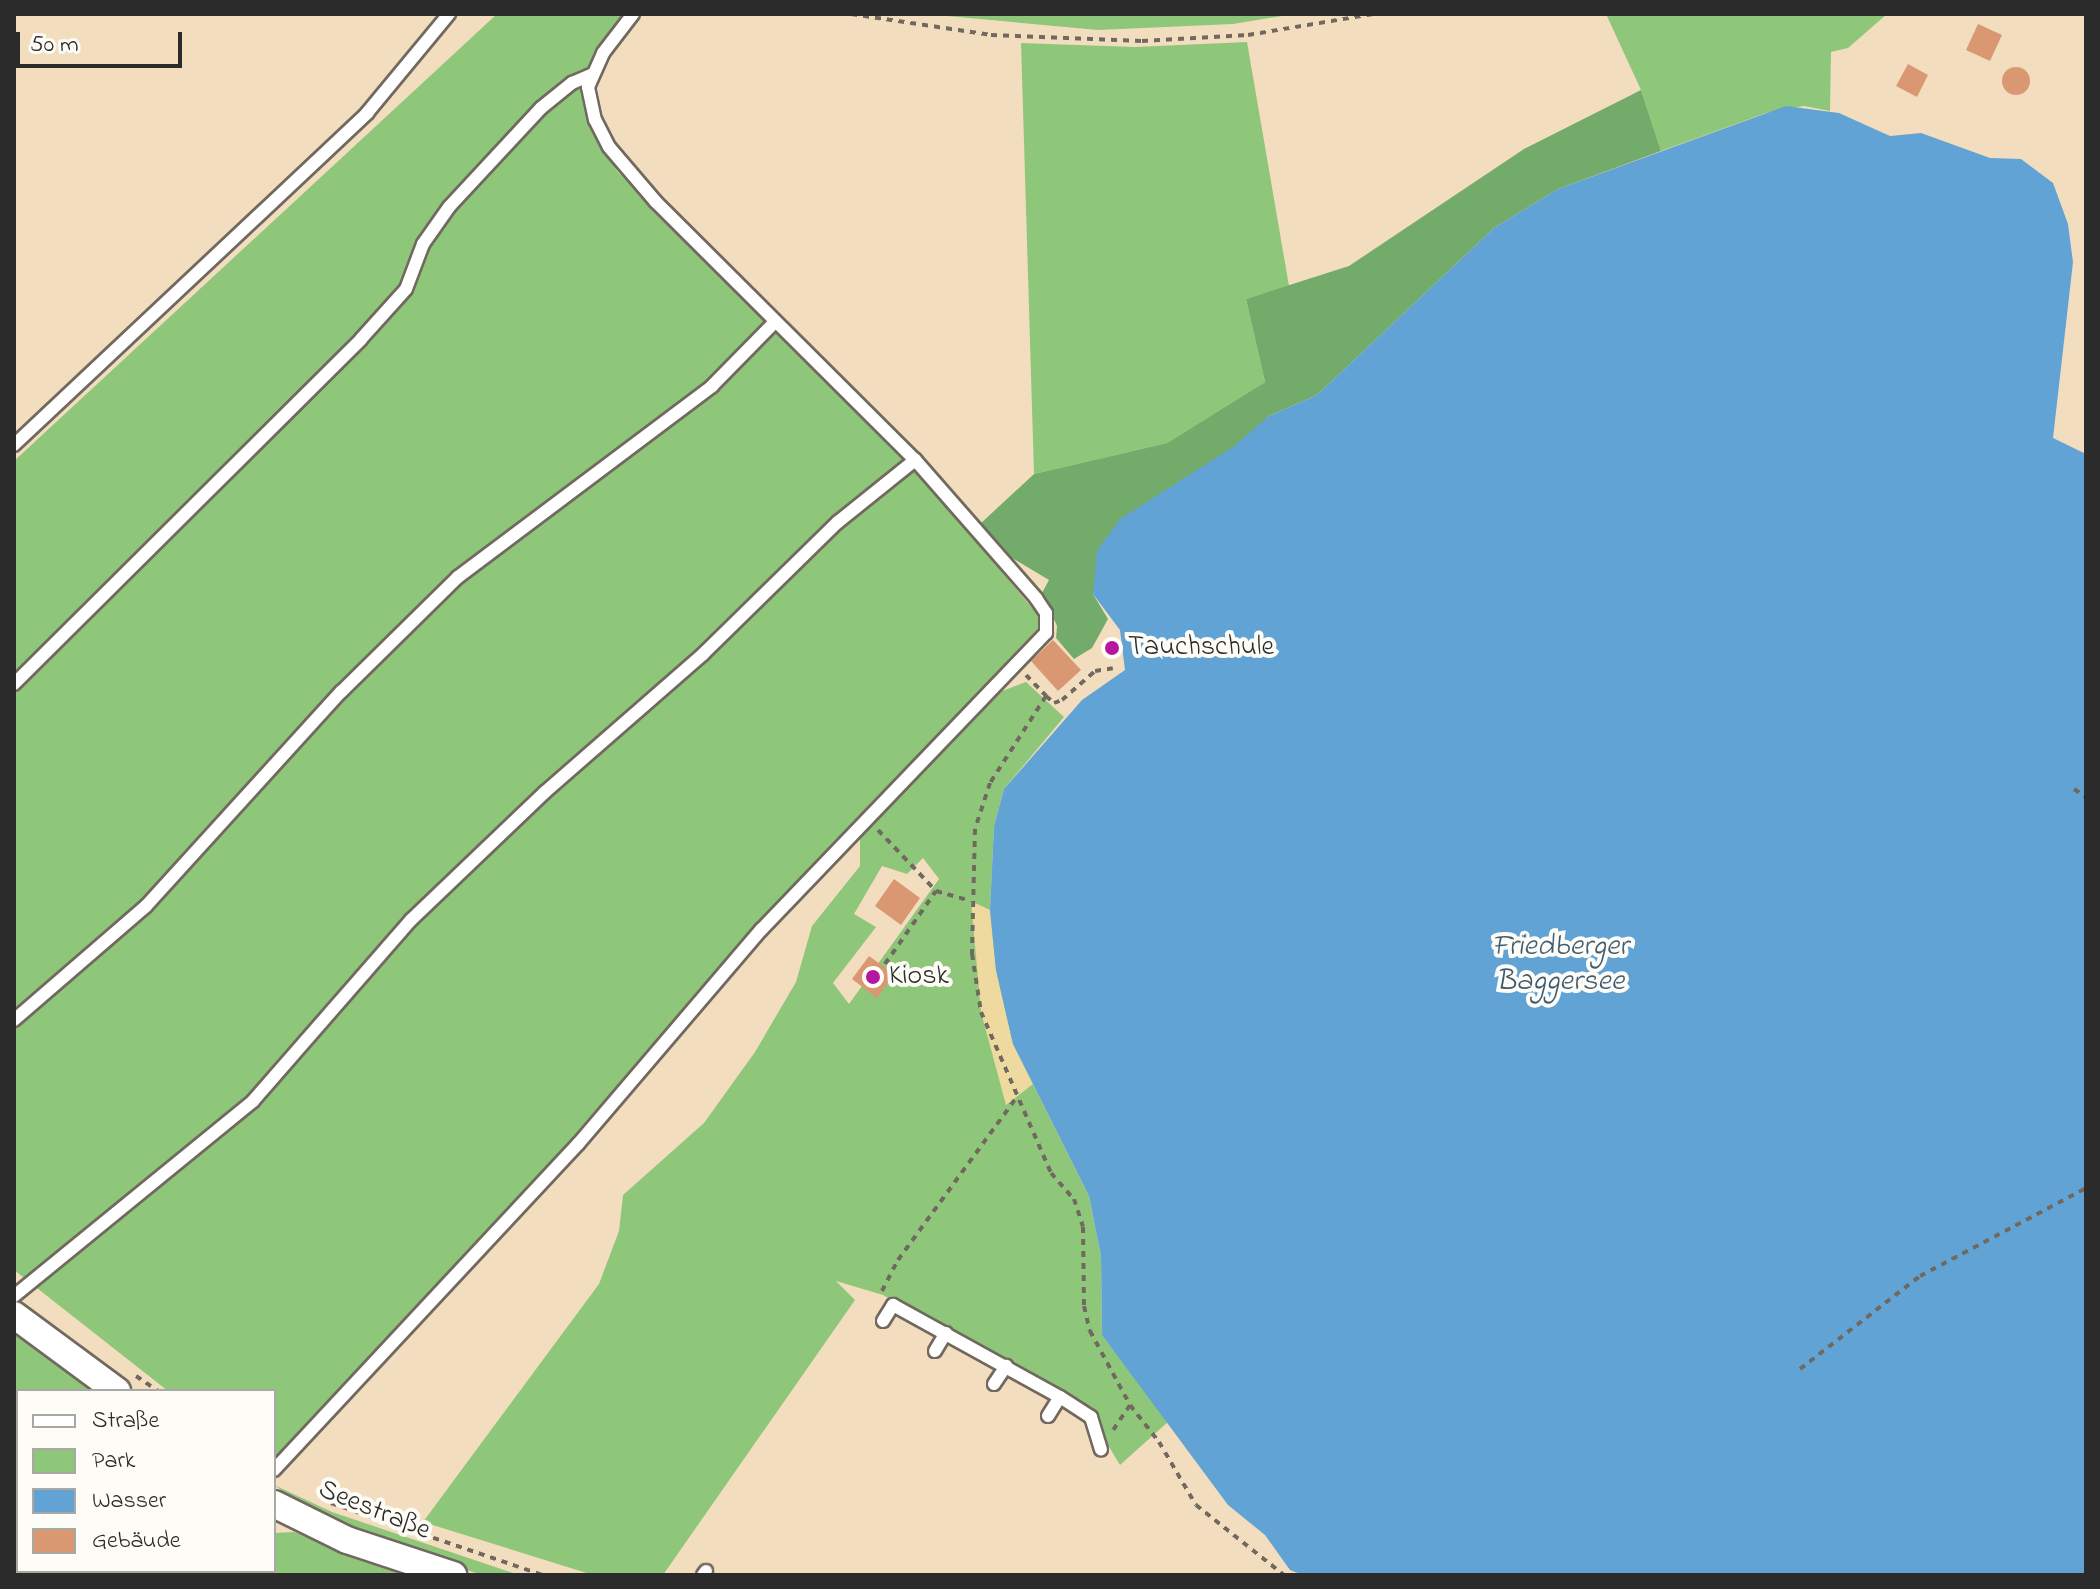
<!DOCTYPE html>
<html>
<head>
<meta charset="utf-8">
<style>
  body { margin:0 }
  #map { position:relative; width:2100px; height:1589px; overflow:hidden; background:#f3ddbf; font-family:"Indie Flower",sans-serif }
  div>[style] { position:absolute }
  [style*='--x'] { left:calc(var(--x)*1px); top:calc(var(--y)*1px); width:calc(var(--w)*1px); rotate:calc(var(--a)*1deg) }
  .green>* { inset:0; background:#8fc77a }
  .forest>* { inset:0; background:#73ac6a }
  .sand>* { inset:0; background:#eeda9e }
  .water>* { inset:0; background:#60a3d4 }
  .building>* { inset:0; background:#d99772 }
  .round { border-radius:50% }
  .path>* { height:4px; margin-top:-2px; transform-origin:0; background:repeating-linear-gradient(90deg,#71695f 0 6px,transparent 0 12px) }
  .roads { filter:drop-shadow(2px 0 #71695f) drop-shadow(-2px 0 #71695f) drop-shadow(0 2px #71695f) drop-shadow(0 -2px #71695f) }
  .lane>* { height:12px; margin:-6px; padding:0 6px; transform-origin:6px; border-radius:6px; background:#fff }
  .street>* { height:26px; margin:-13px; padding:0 13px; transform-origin:13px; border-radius:13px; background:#fff }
  .dots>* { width:22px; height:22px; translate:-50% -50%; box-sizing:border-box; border:4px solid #fdfcf7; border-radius:50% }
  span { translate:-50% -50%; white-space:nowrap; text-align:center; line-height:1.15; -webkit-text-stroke:8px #fdfcf7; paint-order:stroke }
  .poi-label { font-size:28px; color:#2b2b2b }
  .left { translate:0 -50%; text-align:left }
  .street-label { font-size:28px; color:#2b2b2b }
  .water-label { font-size:30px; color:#405b6f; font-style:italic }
  .frame { position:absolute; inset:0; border:16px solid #2b2b2b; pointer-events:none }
  .legend { position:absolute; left:16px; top:1389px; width:260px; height:184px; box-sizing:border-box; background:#fdfcf7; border:2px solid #a9a8a5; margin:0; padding:10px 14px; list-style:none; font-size:24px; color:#2b2b2b }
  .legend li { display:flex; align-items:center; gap:16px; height:40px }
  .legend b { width:40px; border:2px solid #a9a8a5 }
  .scale { position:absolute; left:16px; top:32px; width:166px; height:36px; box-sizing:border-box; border:4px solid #2b2b2b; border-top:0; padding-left:10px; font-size:24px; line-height:28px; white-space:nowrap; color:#2b2b2b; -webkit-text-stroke:6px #fdfcf7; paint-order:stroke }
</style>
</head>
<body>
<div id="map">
  <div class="green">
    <i style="clip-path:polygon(497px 14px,627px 14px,581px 81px,591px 128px,617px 171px,910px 464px,1044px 622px,752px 930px,518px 1200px,274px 1458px,274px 1391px,168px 1391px,14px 1270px,14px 461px)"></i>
    <i style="clip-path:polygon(925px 14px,1294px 14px,1233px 24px,1098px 30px)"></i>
    <i style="clip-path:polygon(1606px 14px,1887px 14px,1848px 48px,1831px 52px,1830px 111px,1804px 106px,1766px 113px,1661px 151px,1641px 90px)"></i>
    <i style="clip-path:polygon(1247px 42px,1289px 286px,1246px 299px,1265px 382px,1167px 443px,1034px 474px,1021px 43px,1135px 47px)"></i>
    <i style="clip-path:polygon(evenodd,1026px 682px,1064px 717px,1004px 789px,994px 826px,990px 910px,1013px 1044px,1089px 1196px,1101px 1256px,1102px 1335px,1169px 1421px,1120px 1465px,1091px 1417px,883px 1295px,836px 1281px,855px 1300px,663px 1575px,593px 1575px,423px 1522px,599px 1284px,619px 1231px,623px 1195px,704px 1123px,755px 1052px,796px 982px,812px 926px,860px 866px,860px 833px,1002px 691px,1026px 682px,923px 858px,939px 879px,849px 1004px,833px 983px,876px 927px,854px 914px,882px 866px,907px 874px,923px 858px)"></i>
    <i style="clip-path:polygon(14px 1330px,93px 1391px,18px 1391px,18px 1571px,152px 1571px,147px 1575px,14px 1575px)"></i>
    <i style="clip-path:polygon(274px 1485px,332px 1512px,519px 1575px,482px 1575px,390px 1545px,317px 1515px)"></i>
    <i style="clip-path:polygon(294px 1532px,380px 1566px,411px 1575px,213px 1575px,274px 1571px,274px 1533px)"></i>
  </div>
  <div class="forest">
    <i style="clip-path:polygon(1641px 90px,1661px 151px,1558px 189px,1494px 228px,1317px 395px,1269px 416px,1093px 594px,1108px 619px,1092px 648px,1074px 659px,1056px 638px,1057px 626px,1042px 593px,1049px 580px,1007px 555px,980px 524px,1034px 474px,1167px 443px,1265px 382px,1246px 299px,1349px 266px,1524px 149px)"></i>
  </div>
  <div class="sand">
    <i style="clip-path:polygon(971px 901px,990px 910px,996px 970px,1013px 1044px,1033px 1084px,1006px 1105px,981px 1012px)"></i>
  </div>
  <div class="water">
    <i style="clip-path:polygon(1786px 106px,1839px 113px,1890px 136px,1921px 133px,1990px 158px,2021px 159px,2053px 183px,2068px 224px,2073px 262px,2053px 438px,2086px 454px,2086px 1575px,1303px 1575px,1290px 1570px,1265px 1535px,1228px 1505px,1102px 1335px,1101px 1256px,1089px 1196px,1013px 1044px,996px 970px,990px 910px,994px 826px,1004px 789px,1082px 700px,1125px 670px,1120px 630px,1093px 594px,1097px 551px,1120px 519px,1233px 447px,1269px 416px,1317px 395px,1494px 228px,1558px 189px)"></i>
  </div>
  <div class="building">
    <i style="clip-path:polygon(1978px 24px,2002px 35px,1990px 61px,1966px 50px)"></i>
    <i style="clip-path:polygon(1908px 64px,1928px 75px,1917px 97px,1896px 86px)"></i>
    <i class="round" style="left:2002px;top:67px;width:28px;height:28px"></i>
    <i style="clip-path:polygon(1053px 640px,1081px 670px,1058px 691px,1031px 661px)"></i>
    <i style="clip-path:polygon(894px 879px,920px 898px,901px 925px,875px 906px)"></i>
    <i style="clip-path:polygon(869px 956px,894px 974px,877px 998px,852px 979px)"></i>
  </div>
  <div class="path">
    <i style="--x:851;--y:14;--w:142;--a:8.5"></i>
    <i style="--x:991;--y:35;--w:151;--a:2.3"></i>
    <i style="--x:1142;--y:41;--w:106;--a:-3.2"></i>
    <i style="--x:1248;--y:35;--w:128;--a:-9.5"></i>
    <i style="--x:1026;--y:675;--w:29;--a:46"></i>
    <i style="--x:1046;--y:696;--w:103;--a:122.8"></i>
    <i style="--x:990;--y:783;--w:48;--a:108.1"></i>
    <i style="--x:975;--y:829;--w:125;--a:91.4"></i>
    <i style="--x:972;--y:954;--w:59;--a:81.2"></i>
    <i style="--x:981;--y:1012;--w:176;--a:66.5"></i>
    <i style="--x:1051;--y:1173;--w:35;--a:49"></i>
    <i style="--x:1074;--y:1199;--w:29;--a:72"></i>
    <i style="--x:1083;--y:1227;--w:79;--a:89.3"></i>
    <i style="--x:1084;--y:1306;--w:26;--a:77"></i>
    <i style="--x:1090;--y:1331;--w:84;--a:61.6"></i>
    <i style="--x:1130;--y:1405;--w:30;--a:124"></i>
    <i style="--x:1046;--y:696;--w:11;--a:41"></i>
    <i style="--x:1054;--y:703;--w:9;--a:-21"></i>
    <i style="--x:1062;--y:700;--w:44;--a:-41.3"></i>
    <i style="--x:1095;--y:671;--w:18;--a:-9"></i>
    <i style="--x:2074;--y:789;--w:14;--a:34"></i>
    <i style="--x:878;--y:830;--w:84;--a:46.4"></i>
    <i style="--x:936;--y:891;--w:36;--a:16"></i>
    <i style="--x:885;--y:964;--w:89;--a:-55.1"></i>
    <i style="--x:882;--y:1291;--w:35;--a:-63"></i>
    <i style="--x:898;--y:1260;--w:202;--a:-53.9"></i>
    <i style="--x:1800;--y:1369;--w:152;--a:-37.8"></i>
    <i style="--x:1920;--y:1276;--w:188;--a:-27.9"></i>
    <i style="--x:136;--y:1376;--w:27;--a:34"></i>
    <i style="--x:1130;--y:1405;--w:47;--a:51.9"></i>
    <i style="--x:1159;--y:1442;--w:73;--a:59.6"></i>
    <i style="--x:1196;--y:1505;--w:112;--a:38.5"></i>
    <i style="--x:331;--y:1503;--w:223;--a:18.8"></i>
    <i style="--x:154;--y:1575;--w:7;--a:-34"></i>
  </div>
  <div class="roads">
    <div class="lane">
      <i style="--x:14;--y:445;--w:485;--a:-43.2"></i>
      <i style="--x:367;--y:113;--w:129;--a:-50.4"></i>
      <i style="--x:14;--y:684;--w:489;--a:-44.8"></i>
      <i style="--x:361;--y:339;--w:67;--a:-48"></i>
      <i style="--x:406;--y:289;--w:48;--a:-69.3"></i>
      <i style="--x:423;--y:244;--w:45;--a:-54.9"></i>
      <i style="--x:449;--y:207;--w:135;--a:-47.1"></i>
      <i style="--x:541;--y:108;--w:40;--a:-39"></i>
      <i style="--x:572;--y:83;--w:21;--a:-23"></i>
      <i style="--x:14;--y:1020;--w:174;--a:-40.8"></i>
      <i style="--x:146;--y:906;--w:290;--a:-47.7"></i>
      <i style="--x:341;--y:692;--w:164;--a:-44.5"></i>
      <i style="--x:458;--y:577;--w:318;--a:-36.9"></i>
      <i style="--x:712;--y:386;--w:90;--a:-45.5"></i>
      <i style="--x:14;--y:1296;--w:308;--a:-39.2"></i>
      <i style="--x:253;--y:1101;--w:240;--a:-48.9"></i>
      <i style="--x:411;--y:920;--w:185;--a:-43.7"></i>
      <i style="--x:545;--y:792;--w:210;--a:-41.1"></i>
      <i style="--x:703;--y:654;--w:189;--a:-44.4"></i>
      <i style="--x:838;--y:522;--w:99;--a:-38.8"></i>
      <i style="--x:883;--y:1321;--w:19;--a:-58"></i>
      <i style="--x:893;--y:1305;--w:191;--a:28.9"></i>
      <i style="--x:1060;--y:1397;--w:37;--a:33"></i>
      <i style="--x:1091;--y:1417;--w:34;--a:73"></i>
      <i style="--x:935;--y:1351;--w:21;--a:-59"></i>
      <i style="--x:994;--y:1384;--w:22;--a:-56"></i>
      <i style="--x:1048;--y:1416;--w:22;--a:-58"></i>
      <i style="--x:274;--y:1470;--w:446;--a:-47"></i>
      <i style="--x:578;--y:1144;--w:282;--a:-49.5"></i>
      <i style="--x:761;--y:930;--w:412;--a:-46.2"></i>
      <i style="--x:1046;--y:633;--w:20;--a:-90"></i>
      <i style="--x:1046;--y:613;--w:18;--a:-124"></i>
      <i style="--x:1036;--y:598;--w:184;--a:-131.2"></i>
      <i style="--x:915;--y:460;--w:366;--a:-135.1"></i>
      <i style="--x:656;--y:202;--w:72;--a:-130.5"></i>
      <i style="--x:609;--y:147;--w:30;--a:-117"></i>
      <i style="--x:595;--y:120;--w:34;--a:-102"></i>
      <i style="--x:588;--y:87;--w:37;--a:-66"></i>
      <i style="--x:603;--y:53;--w:49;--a:-52.4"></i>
      <i style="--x:117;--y:1571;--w:5;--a:53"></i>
      <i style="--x:703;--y:1575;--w:5;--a:-53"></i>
    </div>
    <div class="street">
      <i style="--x:14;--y:1315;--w:128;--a:36.4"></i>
      <i style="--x:274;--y:1504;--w:81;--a:26.3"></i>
      <i style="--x:347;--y:1540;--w:112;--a:18.3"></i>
      <i style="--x:195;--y:1575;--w:7;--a:-34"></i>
    </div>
  </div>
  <div class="dots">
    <i style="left:1112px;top:648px;background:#b5179e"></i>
    <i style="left:873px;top:977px;background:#b5179e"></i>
  </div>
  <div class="poi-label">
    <span class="left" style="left:1128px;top:648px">Tauchschule</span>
    <span class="left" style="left:889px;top:977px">Kiosk</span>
  </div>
  <div class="street-label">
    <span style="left:374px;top:1511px;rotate:22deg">Seestraße</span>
  </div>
  <div class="water-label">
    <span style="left:1560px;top:964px">Friedberger<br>Baggersee</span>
  </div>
  <div class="frame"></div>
  <ul class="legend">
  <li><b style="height:10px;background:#fff"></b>Straße</li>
  <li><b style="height:22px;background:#8fc77a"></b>Park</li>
  <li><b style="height:22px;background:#60a3d4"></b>Wasser</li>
  <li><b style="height:22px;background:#d99772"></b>Gebäude</li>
  </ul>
  <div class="scale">50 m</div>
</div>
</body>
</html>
